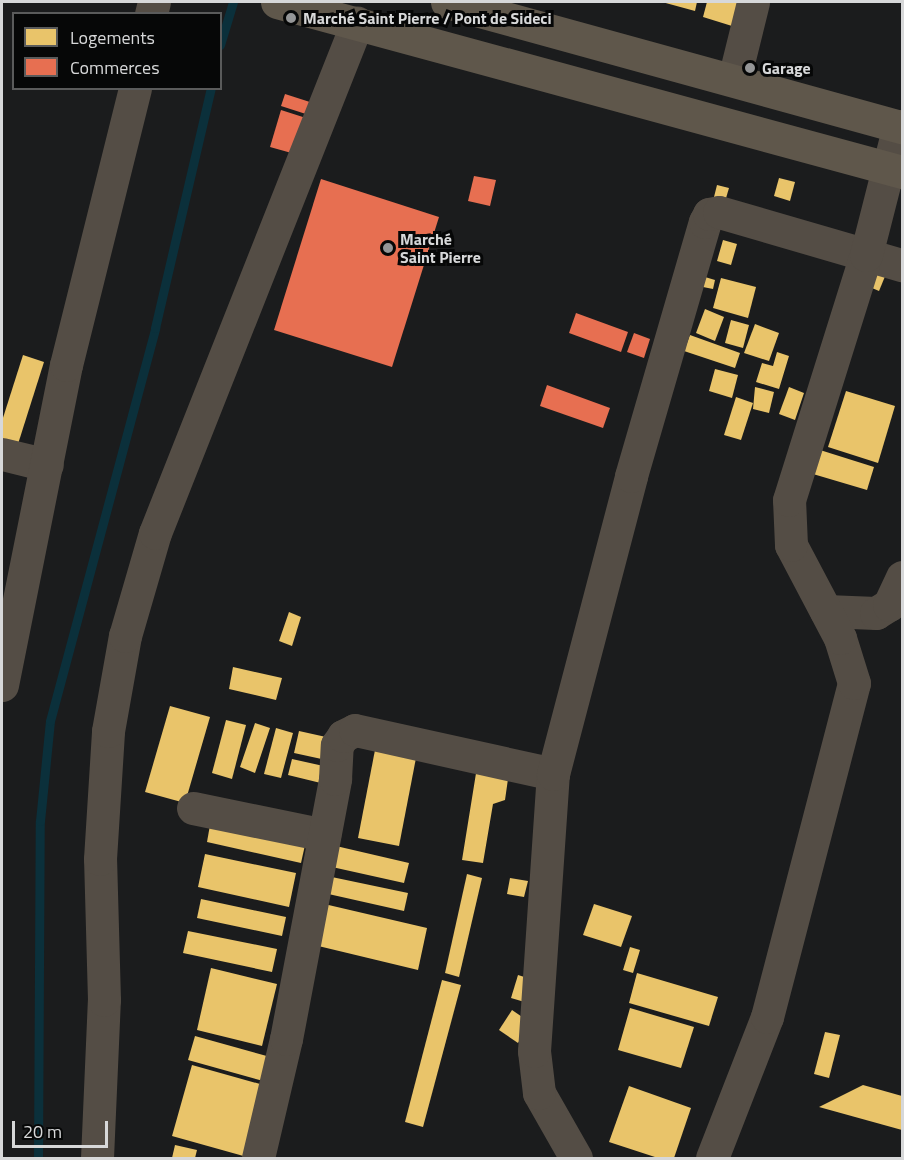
<!DOCTYPE html>
<html>
<head>
<meta charset="utf-8">
<style>
  body { margin:0 }
  #map { position:relative; width:904px; height:1160px; overflow:hidden; background:#1b1c1d; font-family:"Titillium Web",sans-serif }
  div>[style] { position:absolute }
  [style*='--x'] { left:calc(var(--x)*1px); top:calc(var(--y)*1px); width:calc(var(--w)*1px); rotate:calc(var(--a)*1deg) }
  .homes>* { inset:0; background:#e9c46a }
  .shops>* { inset:0; background:#e76f51 }
  .stream>* { height:9px; margin:-4.5px; padding:0 4.5px; transform-origin:4.5px; border-radius:4.5px; background:#0b303b }
  .minor>* { height:33px; margin:-16.5px; padding:0 16.5px; transform-origin:16.5px; border-radius:16.5px; background:#544d45 }
  .major>* { height:33px; margin:-16.5px; padding:0 16.5px; transform-origin:16.5px; border-radius:16.5px; background:#5f574b }
  .dots>* { width:16px; height:16px; translate:-50% -50%; box-sizing:border-box; border:3px solid #060707; border-radius:50% }
  span { translate:-50% -50%; white-space:nowrap; text-align:center; line-height:1.15; -webkit-text-stroke:6px #060707; paint-order:stroke }
  .poi-label { font-size:16px; color:#d7d8d9; font-weight:700 }
  .left { translate:0 -50%; text-align:left }
  .frame { position:absolute; inset:0; border:3px solid #d7d8d9; pointer-events:none }
  .legend { position:absolute; left:12px; top:12px; width:210px; height:78px; box-sizing:border-box; background:#060707; border:2px solid #5a5b5b; margin:0; padding:8px 10px; list-style:none; font-size:18px; color:#d7d8d9 }
  .legend li { display:flex; align-items:center; gap:12px; height:30px }
  .legend b { width:30px; border:2px solid #5a5b5b }
  .scale { position:absolute; left:12px; top:1121px; width:96px; height:27px; box-sizing:border-box; border:3px solid #d7d8d9; border-top:0; padding-left:8px; font-size:18px; line-height:21px; white-space:nowrap; color:#d7d8d9; -webkit-text-stroke:4px #060707; paint-order:stroke }
</style>
</head>
<body>
<div id="map">
  <div class="homes">
    <i style="clip-path:polygon(662px 2px,697px 2px,695px 11px)"></i>
    <i style="clip-path:polygon(707px 2px,739px 2px,732px 26px,703px 17px)"></i>
    <i style="clip-path:polygon(779px 178px,795px 182px,790px 201px,774px 196px)"></i>
    <i style="clip-path:polygon(717px 185px,729px 188px,724px 205px,713px 201px)"></i>
    <i style="clip-path:polygon(723px 240px,737px 244px,731px 265px,717px 261px)"></i>
    <i style="clip-path:polygon(872px 268px,886px 274px,879px 291px,865px 285px)"></i>
    <i style="clip-path:polygon(705px 277px,715px 280px,713px 289px,703px 287px)"></i>
    <i style="clip-path:polygon(721px 278px,756px 287px,748px 318px,713px 308px)"></i>
    <i style="clip-path:polygon(705px 309px,724px 317px,715px 341px,696px 333px)"></i>
    <i style="clip-path:polygon(731px 320px,749px 325px,743px 348px,725px 343px)"></i>
    <i style="clip-path:polygon(755px 324px,779px 333px,769px 361px,744px 353px)"></i>
    <i style="clip-path:polygon(690px 335px,740px 353px,735px 368px,684px 351px)"></i>
    <i style="clip-path:polygon(777px 352px,789px 356px,779px 389px,756px 382px,762px 363px,773px 366px)"></i>
    <i style="clip-path:polygon(23px 355px,44px 362px,18px 444px,2px 439px,2px 421px)"></i>
    <i style="clip-path:polygon(715px 369px,738px 375px,732px 398px,709px 391px)"></i>
    <i style="clip-path:polygon(755px 387px,774px 392px,769px 413px,753px 409px)"></i>
    <i style="clip-path:polygon(789px 387px,804px 393px,795px 420px,779px 414px)"></i>
    <i style="clip-path:polygon(846px 391px,895px 406px,878px 463px,828px 447px)"></i>
    <i style="clip-path:polygon(736px 397px,753px 403px,741px 440px,724px 435px)"></i>
    <i style="clip-path:polygon(820px 450px,874px 467px,867px 490px,813px 474px)"></i>
    <i style="clip-path:polygon(289px 612px,301px 617px,292px 646px,279px 641px)"></i>
    <i style="clip-path:polygon(233px 667px,282px 678px,276px 700px,229px 689px)"></i>
    <i style="clip-path:polygon(170px 706px,210px 717px,185px 803px,145px 792px)"></i>
    <i style="clip-path:polygon(226px 720px,246px 725px,232px 779px,212px 773px)"></i>
    <i style="clip-path:polygon(255px 723px,270px 728px,255px 773px,240px 767px)"></i>
    <i style="clip-path:polygon(276px 728px,293px 733px,281px 778px,264px 774px)"></i>
    <i style="clip-path:polygon(299px 731px,344px 741px,340px 763px,294px 753px)"></i>
    <i style="clip-path:polygon(375px 750px,416px 758px,399px 846px,358px 838px)"></i>
    <i style="clip-path:polygon(292px 759px,337px 769px,333px 786px,288px 775px)"></i>
    <i style="clip-path:polygon(477px 767px,509px 772px,505px 800px,493px 804px,483px 863px,462px 860px)"></i>
    <i style="clip-path:polygon(210px 825px,305px 845px,301px 863px,207px 842px)"></i>
    <i style="clip-path:polygon(336px 846px,409px 863px,404px 883px,332px 867px)"></i>
    <i style="clip-path:polygon(205px 854px,296px 873px,289px 907px,198px 887px)"></i>
    <i style="clip-path:polygon(467px 874px,482px 878px,459px 977px,445px 973px)"></i>
    <i style="clip-path:polygon(327px 876px,408px 893px,404px 911px,324px 893px)"></i>
    <i style="clip-path:polygon(510px 878px,528px 881px,524px 897px,507px 894px)"></i>
    <i style="clip-path:polygon(201px 899px,286px 917px,282px 936px,197px 918px)"></i>
    <i style="clip-path:polygon(320px 903px,427px 928px,418px 970px,310px 944px)"></i>
    <i style="clip-path:polygon(594px 904px,632px 916px,621px 947px,583px 935px)"></i>
    <i style="clip-path:polygon(188px 931px,277px 949px,272px 972px,183px 953px)"></i>
    <i style="clip-path:polygon(630px 947px,640px 950px,633px 973px,623px 970px)"></i>
    <i style="clip-path:polygon(211px 968px,277px 984px,262px 1046px,197px 1030px)"></i>
    <i style="clip-path:polygon(637px 973px,718px 997px,709px 1026px,629px 1003px)"></i>
    <i style="clip-path:polygon(518px 975px,534px 980px,528px 1003px,511px 998px)"></i>
    <i style="clip-path:polygon(442px 980px,461px 985px,423px 1127px,405px 1122px)"></i>
    <i style="clip-path:polygon(630px 1008px,694px 1027px,681px 1068px,618px 1050px)"></i>
    <i style="clip-path:polygon(512px 1010px,531px 1023px,518px 1043px,499px 1030px)"></i>
    <i style="clip-path:polygon(825px 1032px,840px 1035px,829px 1078px,814px 1074px)"></i>
    <i style="clip-path:polygon(195px 1036px,274px 1058px,267px 1082px,188px 1060px)"></i>
    <i style="clip-path:polygon(192px 1065px,267px 1086px,247px 1157px,172px 1136px)"></i>
    <i style="clip-path:polygon(863px 1085px,902px 1096px,902px 1130px,819px 1107px)"></i>
    <i style="clip-path:polygon(629px 1086px,691px 1108px,674px 1158px,658px 1158px,609px 1142px)"></i>
    <i style="clip-path:polygon(175px 1145px,197px 1150px,195px 1158px,172px 1158px)"></i>
  </div>
  <div class="shops">
    <i style="clip-path:polygon(285px 94px,313px 103px,309px 115px,281px 106px)"></i>
    <i style="clip-path:polygon(281px 110px,306px 118px,295px 154px,270px 147px)"></i>
    <i style="clip-path:polygon(474px 176px,496px 180px,490px 206px,468px 201px)"></i>
    <i style="clip-path:polygon(321px 179px,439px 217px,392px 367px,274px 330px)"></i>
    <i style="clip-path:polygon(576px 313px,628px 332px,621px 352px,569px 333px)"></i>
    <i style="clip-path:polygon(634px 333px,650px 339px,644px 358px,627px 352px)"></i>
    <i style="clip-path:polygon(547px 385px,610px 408px,603px 428px,540px 406px)"></i>
  </div>
  <div class="stream">
    <i style="--x:220;--y:45;--w:45;--a:-73.2"></i>
    <i style="--x:38;--y:1158;--w:337;--a:-89.7"></i>
    <i style="--x:40;--y:821;--w:100;--a:-84.3"></i>
    <i style="--x:50;--y:721;--w:407;--a:-75"></i>
    <i style="--x:155;--y:328;--w:246;--a:-76.9"></i>
  </div>
  <div class="minor">
    <i style="--x:151;--y:14;--w:12;--a:-76"></i>
    <i style="--x:734;--y:79;--w:79;--a:-76.1"></i>
    <i style="--x:2;--y:454;--w:46;--a:13.7"></i>
    <i style="--x:826;--y:611;--w:50;--a:2.3"></i>
    <i style="--x:876;--y:613;--w:15;--a:-32"></i>
    <i style="--x:889;--y:605;--w:31;--a:-65"></i>
    <i style="--x:2;--y:685;--w:326;--a:-78.7"></i>
    <i style="--x:66;--y:365;--w:285;--a:-76"></i>
    <i style="--x:193;--y:808;--w:134;--a:11.6"></i>
    <i style="--x:97;--y:1158;--w:158;--a:-87.5"></i>
    <i style="--x:104;--y:1000;--w:141;--a:-91.6"></i>
    <i style="--x:100;--y:859;--w:128;--a:-86.4"></i>
    <i style="--x:108;--y:731;--w:97;--a:-79.9"></i>
    <i style="--x:125;--y:636;--w:107;--a:-73.8"></i>
    <i style="--x:155;--y:533;--w:549;--a:-68.39"></i>
    <i style="--x:258;--y:1158;--w:122;--a:-76.8"></i>
    <i style="--x:286;--y:1039;--w:265;--a:-79.3"></i>
    <i style="--x:335;--y:779;--w:34;--a:-87"></i>
    <i style="--x:337;--y:745;--w:11;--a:-56"></i>
    <i style="--x:343;--y:736;--w:13;--a:-27"></i>
    <i style="--x:355;--y:730;--w:203;--a:12.5"></i>
    <i style="--x:576;--y:1158;--w:75;--a:-119.6"></i>
    <i style="--x:539;--y:1093;--w:42;--a:-96.8"></i>
    <i style="--x:534;--y:1051;--w:278;--a:-86.1"></i>
    <i style="--x:553;--y:774;--w:308;--a:-75.3"></i>
    <i style="--x:631;--y:476;--w:265;--a:-73.8"></i>
    <i style="--x:705;--y:222;--w:9;--a:-63"></i>
    <i style="--x:709;--y:214;--w:10;--a:-11"></i>
    <i style="--x:719;--y:212;--w:191;--a:16.2"></i>
    <i style="--x:712;--y:1158;--w:151;--a:-68.7"></i>
    <i style="--x:767;--y:1017;--w:345;--a:-75.4"></i>
    <i style="--x:854;--y:683;--w:47;--a:-107.3"></i>
    <i style="--x:840;--y:638;--w:105;--a:-117.8"></i>
    <i style="--x:791;--y:545;--w:45;--a:-92.5"></i>
    <i style="--x:789;--y:500;--w:257;--a:-72.6"></i>
    <i style="--x:866;--y:255;--w:133;--a:-75.7"></i>
  </div>
  <div class="major">
    <i style="--x:277;--y:2;--w:648;--a:15.22"></i>
    <i style="--x:447;--y:2;--w:472;--a:15.4"></i>
  </div>
  <div class="dots">
    <i style="left:291px;top:18px;background:#959697"></i>
    <i style="left:750px;top:68px;background:#959697"></i>
    <i style="left:388px;top:248px;background:#959697"></i>
  </div>
  <div class="poi-label">
    <span class="left" style="left:303px;top:18px">Marché Saint Pierre / Pont de Sideci</span>
    <span class="left" style="left:762px;top:68px">Garage</span>
    <span class="left" style="left:400px;top:248px">Marché<br>Saint Pierre</span>
  </div>
  <div class="frame"></div>
  <ul class="legend">
  <li><b style="height:16px;background:#e9c46a"></b>Logements</li>
  <li><b style="height:16px;background:#e76f51"></b>Commerces</li>
  </ul>
  <div class="scale">20 m</div>
</div>
</body>
</html>
